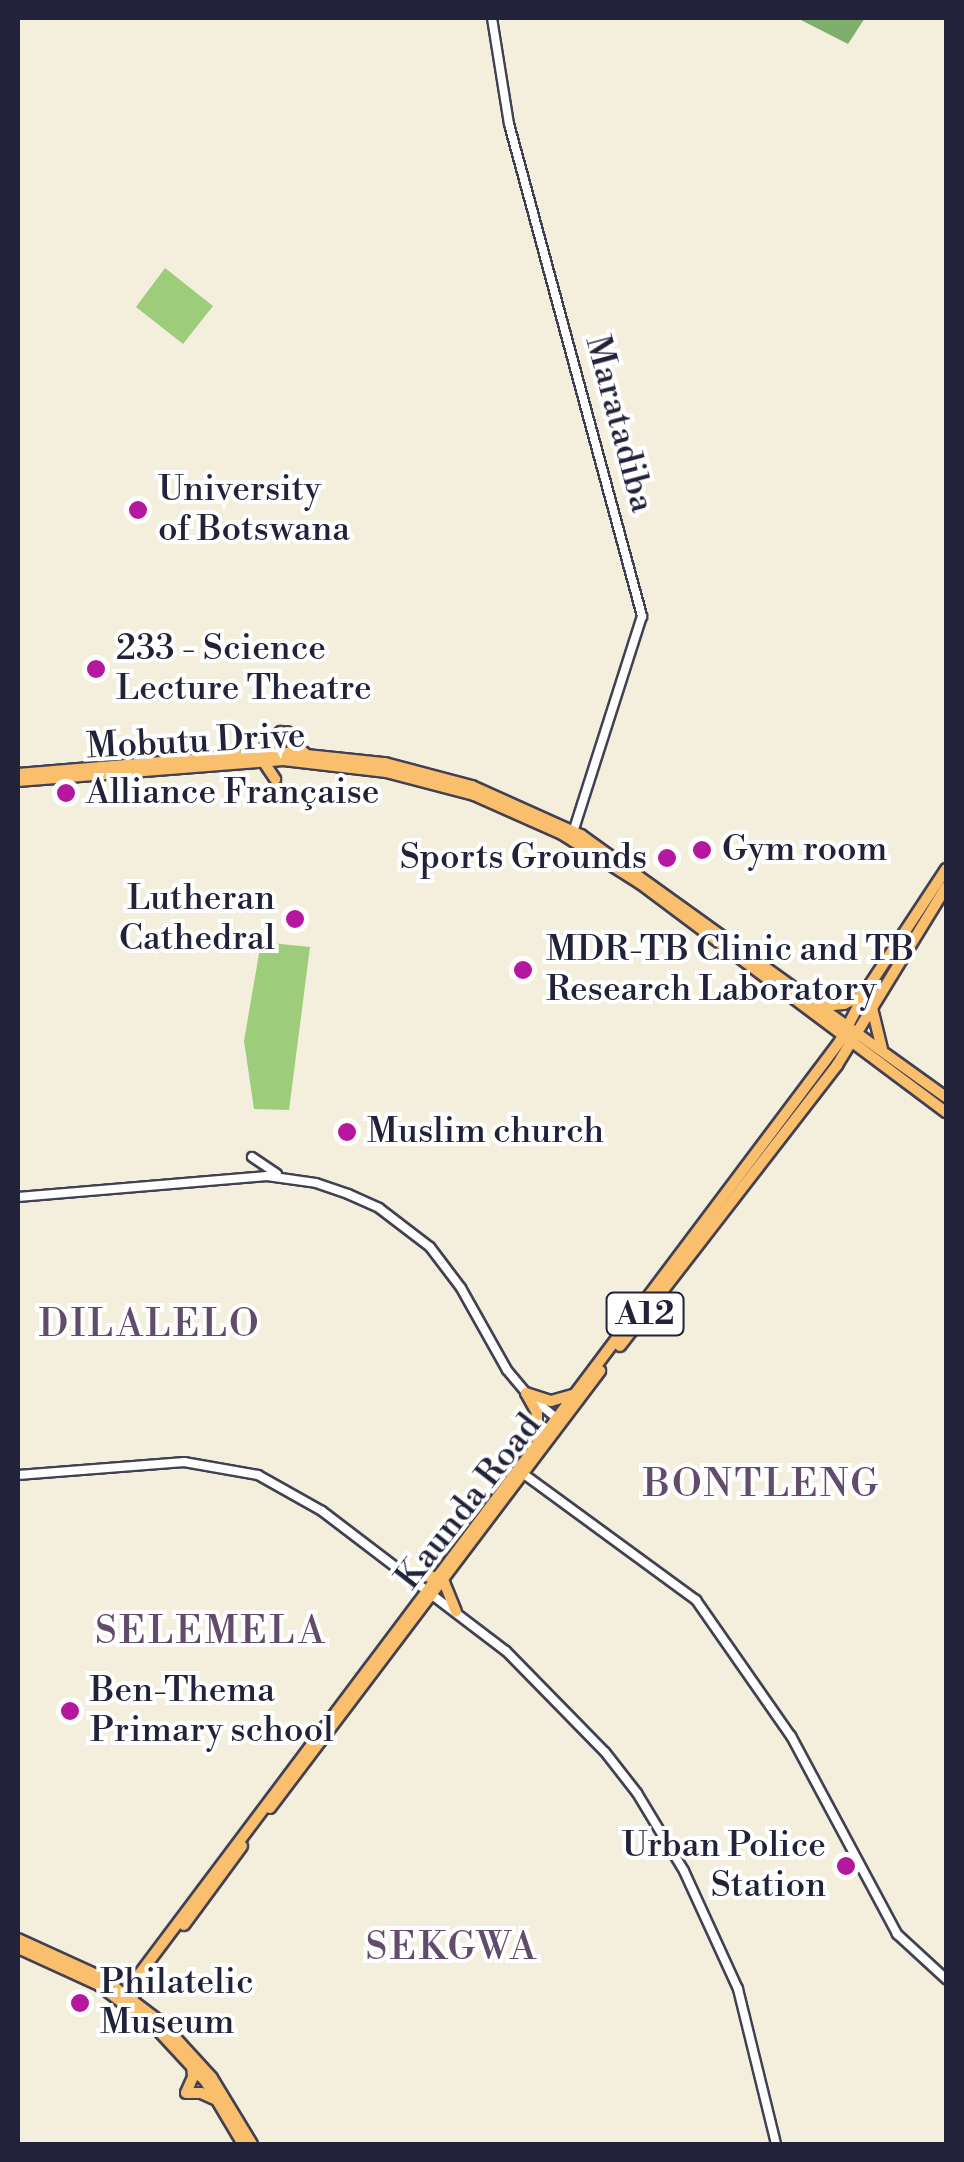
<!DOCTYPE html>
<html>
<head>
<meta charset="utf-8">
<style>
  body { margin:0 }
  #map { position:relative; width:964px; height:2162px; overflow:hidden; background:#f4efdd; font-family:"Libre Bodoni",serif }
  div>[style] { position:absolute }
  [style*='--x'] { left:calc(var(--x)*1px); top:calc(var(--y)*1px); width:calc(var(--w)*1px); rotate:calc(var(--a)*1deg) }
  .green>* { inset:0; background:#9dcc7b }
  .forest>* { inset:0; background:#7eb06b }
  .roads { filter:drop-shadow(2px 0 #424153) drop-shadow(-2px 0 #424153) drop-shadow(0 2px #424153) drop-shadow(0 -2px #424153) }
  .minor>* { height:8px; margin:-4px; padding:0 4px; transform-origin:4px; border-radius:4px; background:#fff }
  .major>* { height:10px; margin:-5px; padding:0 5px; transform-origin:5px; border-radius:5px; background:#f9bf6d }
  .dots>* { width:28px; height:28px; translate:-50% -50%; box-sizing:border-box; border:5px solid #fff; border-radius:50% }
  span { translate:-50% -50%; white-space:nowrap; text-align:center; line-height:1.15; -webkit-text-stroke:8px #fff; paint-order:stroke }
  .shield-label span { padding:2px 8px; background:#fff; border:2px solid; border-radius:8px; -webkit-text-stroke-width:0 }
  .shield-label { font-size:32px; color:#22223b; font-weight:700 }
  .street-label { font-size:35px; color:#22223b }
  .poi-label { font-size:35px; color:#22223b }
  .left { translate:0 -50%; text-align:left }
  .right { translate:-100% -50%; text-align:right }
  .neighbourhood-label { font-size:38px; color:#624c6b; letter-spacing:2.5px }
  .frame { position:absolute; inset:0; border:20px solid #22223b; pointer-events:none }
</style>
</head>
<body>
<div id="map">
  <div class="green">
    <i style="clip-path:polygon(165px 268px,213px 306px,183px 344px,136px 307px)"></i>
    <i style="clip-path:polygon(261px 942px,310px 947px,289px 1110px,254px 1109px,244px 1041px)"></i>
  </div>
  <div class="forest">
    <i style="clip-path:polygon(797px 18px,865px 18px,848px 44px)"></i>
  </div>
  <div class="roads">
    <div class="minor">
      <i style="--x:492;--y:18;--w:107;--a:80.9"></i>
      <i style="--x:509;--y:124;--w:510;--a:74.87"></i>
      <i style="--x:642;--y:616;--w:230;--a:107.7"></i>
      <i style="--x:252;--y:1157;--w:30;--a:34"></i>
      <i style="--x:18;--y:1197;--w:250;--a:-4.8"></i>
      <i style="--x:267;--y:1176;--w:49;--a:8.1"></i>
      <i style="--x:316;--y:1183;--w:34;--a:19"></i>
      <i style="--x:348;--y:1194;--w:34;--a:24"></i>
      <i style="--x:379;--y:1208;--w:64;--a:37.4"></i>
      <i style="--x:430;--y:1247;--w:51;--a:52.9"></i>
      <i style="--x:461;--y:1288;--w:94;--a:60.7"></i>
      <i style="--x:507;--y:1370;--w:30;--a:50"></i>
      <i style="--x:526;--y:1393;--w:44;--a:39.5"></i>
      <i style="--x:521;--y:1472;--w:217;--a:36.2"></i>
      <i style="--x:696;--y:1600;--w:166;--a:55.1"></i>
      <i style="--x:791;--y:1736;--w:225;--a:61.8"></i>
      <i style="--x:897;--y:1934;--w:67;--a:42.6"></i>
      <i style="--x:18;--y:1475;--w:167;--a:-4.5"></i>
      <i style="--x:184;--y:1462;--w:75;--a:10"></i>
      <i style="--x:258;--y:1475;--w:73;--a:29.4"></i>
      <i style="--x:322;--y:1511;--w:231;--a:37.3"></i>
      <i style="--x:506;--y:1651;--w:141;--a:45.6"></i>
      <i style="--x:605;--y:1752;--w:52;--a:52"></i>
      <i style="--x:637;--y:1793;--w:91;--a:58.9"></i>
      <i style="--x:684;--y:1871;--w:130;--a:65.4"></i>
      <i style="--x:738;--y:1989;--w:160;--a:76.2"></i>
    </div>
    <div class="major">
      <i style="--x:287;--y:732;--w:14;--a:69"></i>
      <i style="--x:292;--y:745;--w:15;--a:32"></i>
      <i style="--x:260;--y:752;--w:29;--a:-44"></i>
      <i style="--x:263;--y:761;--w:22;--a:56"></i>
      <i style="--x:18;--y:774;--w:261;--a:-4.8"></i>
      <i style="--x:278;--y:752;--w:108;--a:5.9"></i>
      <i style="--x:385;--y:763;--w:90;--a:14.8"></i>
      <i style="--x:472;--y:786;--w:120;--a:24.2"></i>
      <i style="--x:581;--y:835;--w:449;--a:35.7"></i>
      <i style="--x:18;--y:781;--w:266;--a:-4.5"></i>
      <i style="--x:283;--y:760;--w:104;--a:6.6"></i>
      <i style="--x:386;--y:772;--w:91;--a:14.6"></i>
      <i style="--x:474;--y:795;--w:96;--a:23.9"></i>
      <i style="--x:562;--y:834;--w:93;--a:32.3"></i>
      <i style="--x:641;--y:884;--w:381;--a:36.8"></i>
      <i style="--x:822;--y:1006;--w:22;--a:-5"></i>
      <i style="--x:844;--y:1004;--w:21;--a:-25"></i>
      <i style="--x:872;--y:1008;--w:42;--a:76.3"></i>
      <i style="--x:620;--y:1346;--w:355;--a:-52.3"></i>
      <i style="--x:837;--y:1065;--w:209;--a:-58.5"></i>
      <i style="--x:526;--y:1393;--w:23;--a:61"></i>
      <i style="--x:537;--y:1413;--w:26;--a:90"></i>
      <i style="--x:526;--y:1393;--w:26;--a:18"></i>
      <i style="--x:551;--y:1401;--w:22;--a:-16"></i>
      <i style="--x:408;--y:1575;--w:28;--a:4"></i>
      <i style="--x:444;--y:1582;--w:32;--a:68"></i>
      <i style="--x:270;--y:1808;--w:548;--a:-52.94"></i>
      <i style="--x:184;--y:1925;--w:98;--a:-53.7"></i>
      <i style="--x:18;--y:1939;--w:91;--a:24.6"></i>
      <i style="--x:101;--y:1977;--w:76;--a:37"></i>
      <i style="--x:162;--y:2023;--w:74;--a:47.7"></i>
      <i style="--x:212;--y:2078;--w:77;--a:58.8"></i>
      <i style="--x:18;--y:1948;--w:89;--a:24.6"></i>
      <i style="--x:99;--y:1985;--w:73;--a:37.2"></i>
      <i style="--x:157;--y:2029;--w:72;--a:47.2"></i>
      <i style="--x:206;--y:2082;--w:72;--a:59.2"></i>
      <i style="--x:120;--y:2000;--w:1199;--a:-53.1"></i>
      <i style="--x:840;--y:1041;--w:59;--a:-62.6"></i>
      <i style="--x:867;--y:989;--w:144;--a:-56.6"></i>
      <i style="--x:127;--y:2005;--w:36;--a:-56"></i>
      <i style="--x:192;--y:2065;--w:12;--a:85"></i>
      <i style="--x:193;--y:2077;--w:17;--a:114"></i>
      <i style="--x:186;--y:2093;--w:15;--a:0"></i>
      <i style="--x:201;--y:2093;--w:17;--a:24"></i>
    </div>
  </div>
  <div class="dots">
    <i style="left:138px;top:510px;background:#b5179e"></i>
    <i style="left:96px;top:669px;background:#b5179e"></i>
    <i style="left:66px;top:793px;background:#b5179e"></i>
    <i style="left:702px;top:850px;background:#b5179e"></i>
    <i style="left:667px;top:858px;background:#b5179e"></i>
    <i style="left:295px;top:919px;background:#b5179e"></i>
    <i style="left:523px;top:970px;background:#b5179e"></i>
    <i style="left:347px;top:1132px;background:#b5179e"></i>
    <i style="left:70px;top:1711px;background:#b5179e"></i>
    <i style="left:846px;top:1866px;background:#b5179e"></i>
    <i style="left:80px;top:2003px;background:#b5179e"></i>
  </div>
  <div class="shield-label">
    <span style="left:645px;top:1314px">A12</span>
  </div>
  <div class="street-label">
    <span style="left:619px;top:424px;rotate:75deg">Maratadiba</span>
    <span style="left:196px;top:742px;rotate:-3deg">Mobutu Drive</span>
    <span style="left:469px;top:1502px;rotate:-52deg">Kaunda Road</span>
  </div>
  <div class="poi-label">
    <span class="left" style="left:158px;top:510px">University<br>of Botswana</span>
    <span class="left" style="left:116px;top:669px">233 - Science<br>Lecture Theatre</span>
    <span class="left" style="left:86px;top:793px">Alliance Française</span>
    <span class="left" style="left:722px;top:850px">Gym room</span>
    <span class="right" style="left:647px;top:858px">Sports Grounds</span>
    <span class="right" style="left:275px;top:919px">Lutheran<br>Cathedral</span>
    <span class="left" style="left:546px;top:970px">MDR-TB Clinic and TB<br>Research Laboratory</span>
    <span class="left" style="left:367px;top:1132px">Muslim church</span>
    <span class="left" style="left:90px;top:1711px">Ben-Thema<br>Primary school</span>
    <span class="right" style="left:826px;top:1866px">Urban Police<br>Station</span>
    <span class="left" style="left:100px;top:2003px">Philatelic<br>Museum</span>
  </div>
  <div class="neighbourhood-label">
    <span style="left:150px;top:1325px">DILALELO</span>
    <span style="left:762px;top:1485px">BONTLENG</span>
    <span style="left:211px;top:1632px">SELEMELA</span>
    <span style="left:452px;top:1948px">SEKGWA</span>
  </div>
  <div class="frame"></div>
</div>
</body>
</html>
